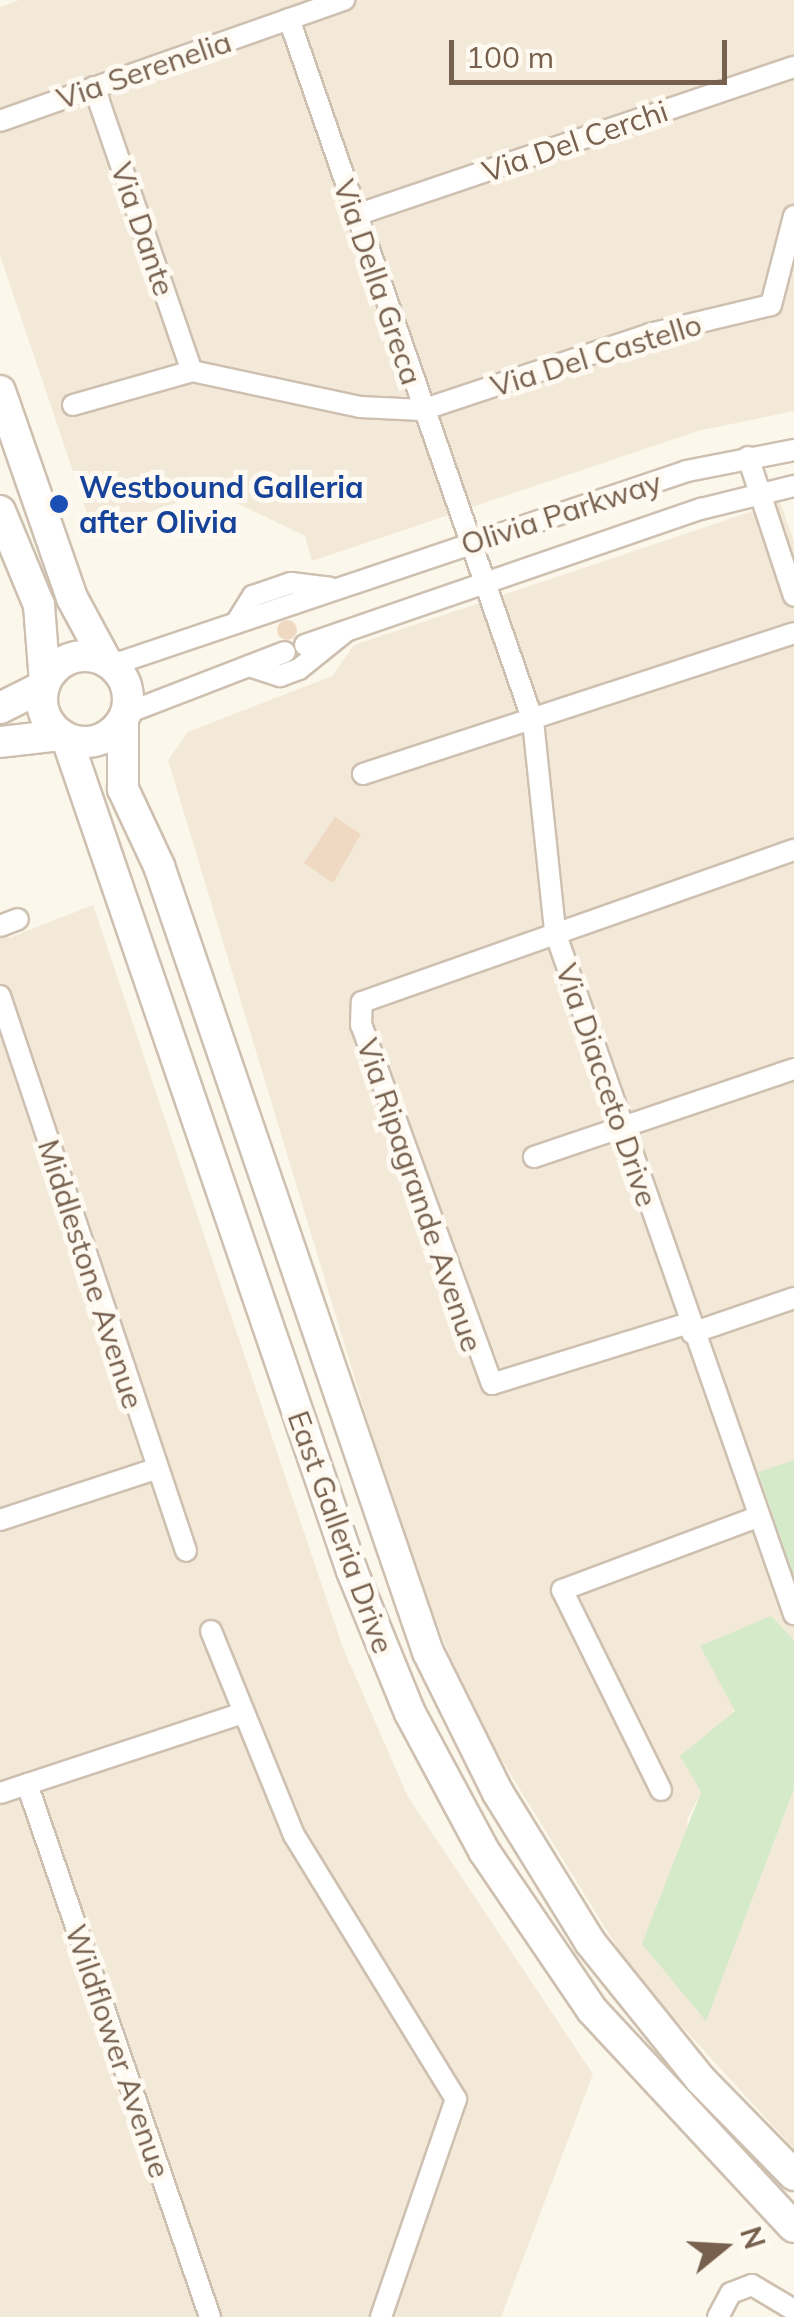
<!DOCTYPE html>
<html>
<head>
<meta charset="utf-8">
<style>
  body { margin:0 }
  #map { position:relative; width:794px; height:2317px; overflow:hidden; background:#fcf7eb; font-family:Mulish,sans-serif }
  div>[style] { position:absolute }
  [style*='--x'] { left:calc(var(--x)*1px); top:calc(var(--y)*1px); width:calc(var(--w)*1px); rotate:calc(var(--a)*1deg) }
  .residential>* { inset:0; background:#f3e9d9 }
  .green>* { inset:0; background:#d4eac9 }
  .building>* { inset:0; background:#f0d9c3 }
  .round { border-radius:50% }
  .roads { filter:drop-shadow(2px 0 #cec0b0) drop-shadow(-2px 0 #cec0b0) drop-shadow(0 2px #cec0b0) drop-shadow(0 -2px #cec0b0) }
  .street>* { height:20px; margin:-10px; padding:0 10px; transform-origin:10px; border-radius:10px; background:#fff }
  .secondary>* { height:30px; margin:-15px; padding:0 15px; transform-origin:15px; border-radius:15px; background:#fff }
  .secondary>.ring { margin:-15px; padding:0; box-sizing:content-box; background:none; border:30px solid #fff; border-radius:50% }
  .dots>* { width:28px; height:28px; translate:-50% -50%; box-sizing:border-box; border:5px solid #fefaf1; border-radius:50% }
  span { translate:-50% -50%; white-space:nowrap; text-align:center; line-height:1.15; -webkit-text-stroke:10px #fefaf1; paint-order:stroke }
  .street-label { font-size:30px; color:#77604e }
  .transit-label { font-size:30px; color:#164399; font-weight:700 }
  .left { translate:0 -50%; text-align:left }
  .north { position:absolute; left:674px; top:2197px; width:100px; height:100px; -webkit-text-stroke:8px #fefaf1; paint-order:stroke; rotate:72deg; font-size:28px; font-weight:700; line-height:40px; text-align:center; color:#77604e }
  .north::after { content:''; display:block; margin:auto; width:35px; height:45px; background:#77604e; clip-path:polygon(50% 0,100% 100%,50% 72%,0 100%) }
  .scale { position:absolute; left:449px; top:40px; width:278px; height:45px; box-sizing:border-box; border:5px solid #77604e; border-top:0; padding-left:12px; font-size:30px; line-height:35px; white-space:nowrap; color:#77604e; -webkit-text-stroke:8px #fefaf1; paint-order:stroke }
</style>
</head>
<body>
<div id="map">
  <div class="residential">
    <i style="clip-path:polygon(19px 0,794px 0,794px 411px,698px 431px,312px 561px,305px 536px,212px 491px,93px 531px,0 255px,0 7px)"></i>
    <i style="clip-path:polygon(780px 502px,794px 541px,794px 1460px,758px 1473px,794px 1577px,794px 1640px,771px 1616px,727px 1726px,681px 1756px,701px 1792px,687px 1820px,706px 2020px,794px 1789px,794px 2149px,633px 1973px,474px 1715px,406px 1548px,168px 760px,188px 732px,332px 676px,354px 645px)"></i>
    <i style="clip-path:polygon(93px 905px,343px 1648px,408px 1797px,593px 2074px,501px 2317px,0 2317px,0 911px,9px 938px)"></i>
  </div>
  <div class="green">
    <i style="clip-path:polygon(794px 1460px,794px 1577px,758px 1472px)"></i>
    <i style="clip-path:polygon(771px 1616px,794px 1640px,794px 1789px,706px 2021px,642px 1944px,701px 1792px,680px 1756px,735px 1711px,700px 1646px)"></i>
  </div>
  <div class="building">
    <i class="round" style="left:277px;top:620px;width:20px;height:20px"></i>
    <i style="clip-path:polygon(335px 817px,361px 834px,333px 883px,304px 863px)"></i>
  </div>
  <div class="roads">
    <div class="street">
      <i style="--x:289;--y:19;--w:743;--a:70.83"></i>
      <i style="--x:533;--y:721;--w:212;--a:84"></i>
      <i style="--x:555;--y:932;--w:723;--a:70.69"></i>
      <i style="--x:94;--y:87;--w:300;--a:71"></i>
      <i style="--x:0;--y:121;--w:365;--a:-19.4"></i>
      <i style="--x:356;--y:215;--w:462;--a:-18.7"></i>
      <i style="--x:73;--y:405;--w:124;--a:-15.9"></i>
      <i style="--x:192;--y:371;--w:172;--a:12.1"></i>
      <i style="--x:360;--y:407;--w:62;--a:2.8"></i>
      <i style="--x:422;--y:410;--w:240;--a:-18.4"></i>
      <i style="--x:650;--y:334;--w:124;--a:-13.5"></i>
      <i style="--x:771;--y:305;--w:92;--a:-75.5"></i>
      <i style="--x:748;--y:457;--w:146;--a:71.7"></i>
      <i style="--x:236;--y:623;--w:32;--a:-58"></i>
      <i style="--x:253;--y:596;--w:40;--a:-18.9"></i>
      <i style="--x:291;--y:583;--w:39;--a:7"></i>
      <i style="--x:305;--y:645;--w:419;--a:-19"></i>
      <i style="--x:701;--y:509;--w:96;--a:-13.9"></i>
      <i style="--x:112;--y:665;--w:607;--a:-18.64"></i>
      <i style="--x:687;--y:471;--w:109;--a:-11.1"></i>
      <i style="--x:249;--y:666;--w:33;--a:18"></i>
      <i style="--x:280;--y:676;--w:20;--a:-20"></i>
      <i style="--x:299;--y:669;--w:59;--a:-38.8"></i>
      <i style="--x:127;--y:713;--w:169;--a:-21.1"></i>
      <i style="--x:363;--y:774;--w:453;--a:-18.1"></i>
      <i style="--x:0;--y:926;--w:19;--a:-21"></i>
      <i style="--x:0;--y:996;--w:585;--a:71.47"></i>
      <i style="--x:534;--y:1157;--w:274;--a:-18.7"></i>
      <i style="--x:689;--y:1323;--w:206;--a:162.8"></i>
      <i style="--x:492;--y:1384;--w:382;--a:-110"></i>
      <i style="--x:361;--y:1025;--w:23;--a:-88"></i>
      <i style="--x:362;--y:1002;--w:458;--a:-19.4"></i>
      <i style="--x:692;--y:1333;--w:108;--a:-18.9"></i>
      <i style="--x:0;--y:1520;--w:166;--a:-18.2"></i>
      <i style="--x:211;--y:1631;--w:220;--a:67.9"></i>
      <i style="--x:294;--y:1835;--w:310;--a:58.5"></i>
      <i style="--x:456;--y:2099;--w:231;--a:109"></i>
      <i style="--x:27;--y:1784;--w:564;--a:71.05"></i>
      <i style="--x:661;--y:1790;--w:223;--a:-116.3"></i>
      <i style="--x:562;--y:1590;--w:206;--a:-20.5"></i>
      <i style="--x:0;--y:1793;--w:253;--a:-18.2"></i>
      <i style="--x:718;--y:2317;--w:27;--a:-62"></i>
      <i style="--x:731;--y:2293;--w:22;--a:-21"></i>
      <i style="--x:752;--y:2285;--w:49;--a:30.8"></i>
    </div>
    <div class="secondary">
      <i style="--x:0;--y:391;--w:219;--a:70.8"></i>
      <i style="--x:72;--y:598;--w:72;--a:61.6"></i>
      <i style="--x:0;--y:511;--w:102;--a:67.5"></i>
      <i style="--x:39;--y:605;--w:78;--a:85.6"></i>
      <i class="ring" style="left:42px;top:656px;width:56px;height:56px"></i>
      <i style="--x:0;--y:708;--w:49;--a:-26.6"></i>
      <i style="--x:123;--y:720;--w:69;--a:90"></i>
      <i style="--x:123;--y:789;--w:85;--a:64.9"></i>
      <i style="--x:159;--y:866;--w:831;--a:71.11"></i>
      <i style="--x:428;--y:1652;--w:157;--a:63.6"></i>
      <i style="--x:498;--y:1793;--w:175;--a:58.3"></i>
      <i style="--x:590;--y:1942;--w:177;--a:51.2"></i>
      <i style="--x:701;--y:2080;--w:133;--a:45.6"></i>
      <i style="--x:67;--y:739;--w:879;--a:71.09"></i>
      <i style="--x:352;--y:1571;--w:153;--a:67.8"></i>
      <i style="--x:410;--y:1713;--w:157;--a:61.8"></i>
      <i style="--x:484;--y:1851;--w:192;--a:55.8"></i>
      <i style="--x:592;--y:2010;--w:296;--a:47.1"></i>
      <i style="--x:0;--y:742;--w:61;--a:-6.5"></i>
    </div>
  </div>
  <div class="dots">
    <i style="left:59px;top:504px;background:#1a4fb4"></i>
  </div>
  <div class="street-label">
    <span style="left:144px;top:70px;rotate:-19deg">Via Serenelia</span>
    <span style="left:575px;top:141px;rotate:-19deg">Via Del Cerchi</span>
    <span style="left:143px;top:229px;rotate:71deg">Via Dante</span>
    <span style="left:378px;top:282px;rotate:71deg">Via Della Greca</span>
    <span style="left:596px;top:355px;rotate:-17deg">Via Del Castello</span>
    <span style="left:561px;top:513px;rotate:-18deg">Olivia Parkway</span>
    <span style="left:607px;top:1085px;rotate:71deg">Via Diacceto Drive</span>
    <span style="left:420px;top:1195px;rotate:71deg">Via Ripagrande Avenue</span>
    <span style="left:91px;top:1274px;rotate:72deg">Middlestone Avenue</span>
    <span style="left:341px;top:1532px;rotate:70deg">East Galleria Drive</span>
    <span style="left:118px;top:2051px;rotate:71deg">Wildflower Avenue</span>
  </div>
  <div class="transit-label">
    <span class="left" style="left:79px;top:504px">Westbound Galleria<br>after Olivia</span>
  </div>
  <div class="north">N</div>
  <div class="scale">100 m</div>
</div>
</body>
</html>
